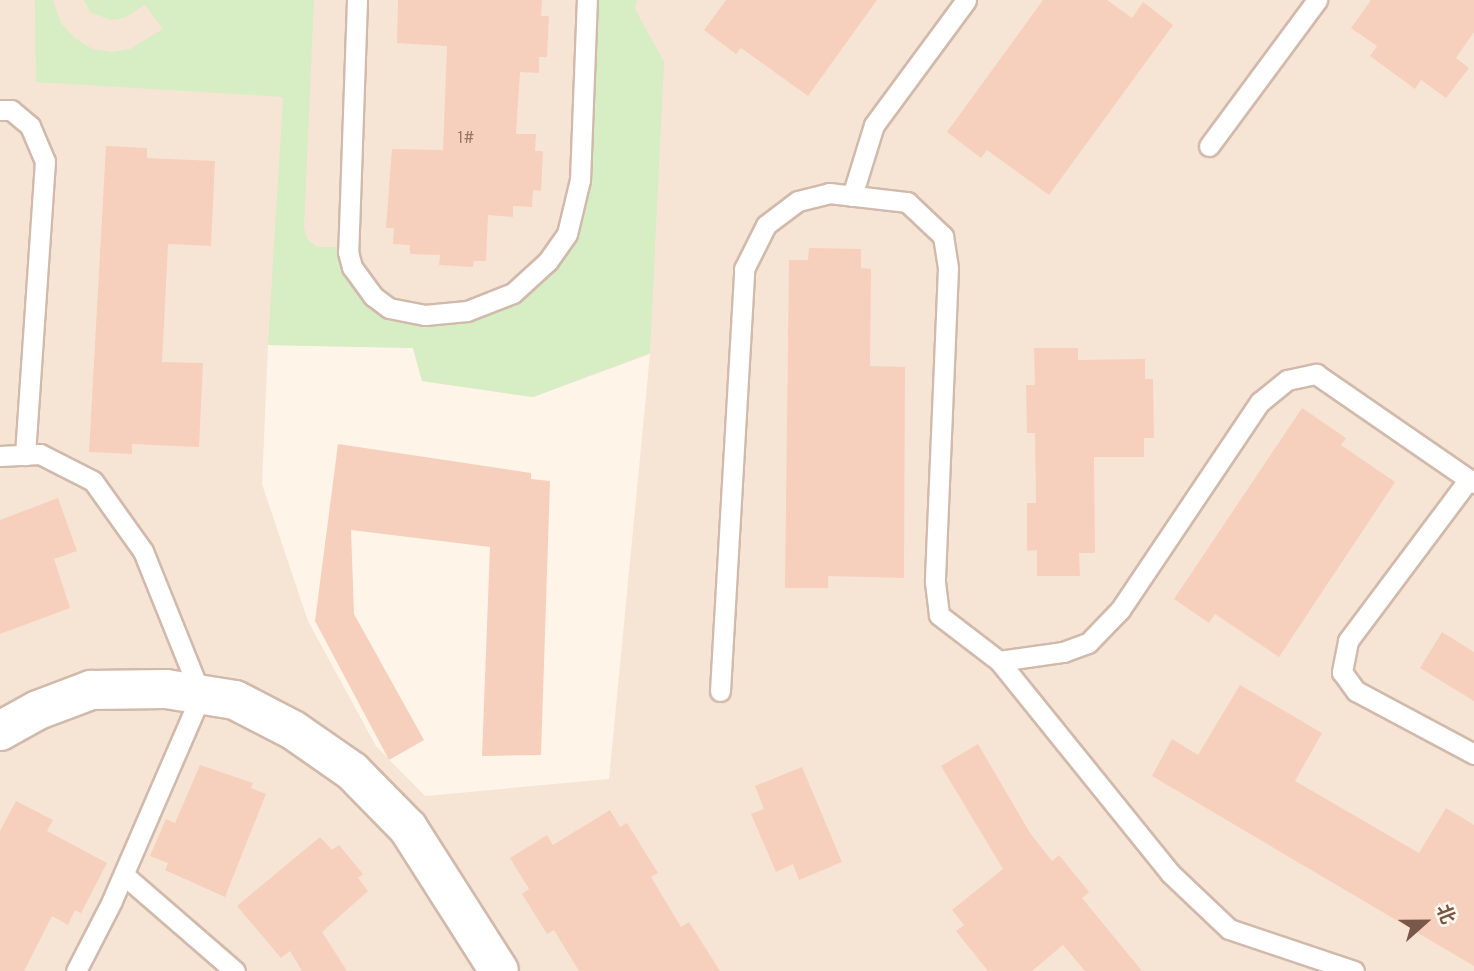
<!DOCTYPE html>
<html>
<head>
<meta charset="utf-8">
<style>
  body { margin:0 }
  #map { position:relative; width:1474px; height:971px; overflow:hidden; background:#fef4e7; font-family:Overpass,"Noto Sans SC",sans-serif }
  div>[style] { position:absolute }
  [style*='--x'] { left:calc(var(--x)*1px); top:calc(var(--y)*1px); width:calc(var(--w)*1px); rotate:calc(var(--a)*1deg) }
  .residential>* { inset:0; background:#f6e5d5 }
  .green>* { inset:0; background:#d7edc4 }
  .building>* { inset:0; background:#f6d0bc }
  .roads { filter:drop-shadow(2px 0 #d1baab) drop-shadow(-2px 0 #d1baab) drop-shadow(0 2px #d1baab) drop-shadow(0 -2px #d1baab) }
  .lane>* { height:19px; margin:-9.5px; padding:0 9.5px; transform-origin:9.5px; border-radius:9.5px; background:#fff }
  .street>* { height:38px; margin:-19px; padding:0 19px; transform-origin:19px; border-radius:19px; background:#fff }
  span { translate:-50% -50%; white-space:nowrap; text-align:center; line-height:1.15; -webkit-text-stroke:5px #fff8ef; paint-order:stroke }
  .number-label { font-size:16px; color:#997666 }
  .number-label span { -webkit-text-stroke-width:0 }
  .north { position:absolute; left:1390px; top:887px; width:70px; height:70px; -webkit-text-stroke:5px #fff8ef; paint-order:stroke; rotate:69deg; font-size:19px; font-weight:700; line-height:28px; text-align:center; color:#7a5849 }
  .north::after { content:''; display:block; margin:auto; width:24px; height:32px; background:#7a5849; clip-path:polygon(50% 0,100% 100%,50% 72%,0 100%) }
</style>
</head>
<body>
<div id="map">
  <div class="residential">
    <i style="clip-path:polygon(evenodd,0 0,1474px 0,1474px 971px,0 971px,0 0,268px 345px,413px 348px,422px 381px,533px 397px,650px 354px,609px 779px,425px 796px,376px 746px,308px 621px,262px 484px,268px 345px)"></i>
  </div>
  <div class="green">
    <i style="clip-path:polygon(35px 0,53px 0,61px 23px,75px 38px,92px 49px,112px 52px,130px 49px,163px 29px,145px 5px,124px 18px,111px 20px,90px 12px,84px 0,314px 0,304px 229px,308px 240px,317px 247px,337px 247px,347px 280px,374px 309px,394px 321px,443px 326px,469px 322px,513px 304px,545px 279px,577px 238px,590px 187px,599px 0,637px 0,635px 9px,664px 62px,650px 353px,533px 397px,422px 381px,413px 348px,268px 345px,283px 97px,36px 82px)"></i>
  </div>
  <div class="building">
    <i style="clip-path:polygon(398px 0,542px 0,541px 16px,549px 16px,547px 57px,539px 57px,539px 73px,520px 72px,516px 134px,536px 134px,535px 151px,543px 151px,541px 191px,533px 190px,532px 207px,513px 206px,513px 217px,488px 215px,486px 261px,474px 261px,473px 267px,439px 265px,440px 255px,410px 254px,410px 245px,393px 244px,394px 228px,386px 228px,392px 149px,443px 150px,447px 46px,397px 43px)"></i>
    <i style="clip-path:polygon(726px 0,877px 0,808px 96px,741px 48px,736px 54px,704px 30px)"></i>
    <i style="clip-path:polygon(1043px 0,1107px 0,1132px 18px,1143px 2px,1173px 25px,1049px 195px,987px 150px,981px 158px,947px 132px)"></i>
    <i style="clip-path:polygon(1371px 0,1474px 0,1474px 32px,1456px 58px,1469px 68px,1446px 98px,1421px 80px,1415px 89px,1370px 56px,1377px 46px,1351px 28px)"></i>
    <i style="clip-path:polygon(106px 146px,147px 148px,147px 158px,215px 161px,211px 246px,168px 244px,162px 362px,203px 363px,199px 447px,132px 444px,132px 454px,89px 452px)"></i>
    <i style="clip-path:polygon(809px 248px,861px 249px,861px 268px,871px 269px,870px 366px,905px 367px,904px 578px,828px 576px,828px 588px,785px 588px,789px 260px,808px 260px)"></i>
    <i style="clip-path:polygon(1034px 348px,1078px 348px,1078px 360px,1145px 359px,1145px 379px,1153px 379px,1154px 438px,1144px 438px,1144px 457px,1094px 457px,1095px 553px,1079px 553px,1080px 576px,1037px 576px,1037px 550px,1027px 551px,1027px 503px,1036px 503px,1035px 433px,1027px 433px,1026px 385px,1035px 385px)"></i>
    <i style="clip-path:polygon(1302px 408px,1346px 438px,1341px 445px,1395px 482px,1279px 657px,1215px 614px,1209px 623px,1174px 599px)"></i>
    <i style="clip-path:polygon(338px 444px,531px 473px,531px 479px,550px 481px,541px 755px,482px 756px,490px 547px,351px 530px,354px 614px,424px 740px,389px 760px,315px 621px)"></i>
    <i style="clip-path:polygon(58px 498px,77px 551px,54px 559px,70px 608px,0 634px,0 520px)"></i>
    <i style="clip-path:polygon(1442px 632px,1474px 652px,1474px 701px,1420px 668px)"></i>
    <i style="clip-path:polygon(1240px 685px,1322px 733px,1295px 781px,1419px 853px,1446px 808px,1474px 825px,1474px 966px,1152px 776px,1172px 739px,1198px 755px)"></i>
    <i style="clip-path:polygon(978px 744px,1030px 833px,1052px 861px,1059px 855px,1089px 892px,1082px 898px,1142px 971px,1085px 971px,1063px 945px,1032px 971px,988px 971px,956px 931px,964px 925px,952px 910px,1003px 869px,941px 766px)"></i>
    <i style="clip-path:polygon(200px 765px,253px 783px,251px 788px,266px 794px,225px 897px,165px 870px,168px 863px,150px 856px,166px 819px,175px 823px)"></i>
    <i style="clip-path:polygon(802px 767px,842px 862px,799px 880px,793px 864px,776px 872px,751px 814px,764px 809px,755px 786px)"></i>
    <i style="clip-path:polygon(16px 801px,53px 820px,47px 831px,107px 863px,81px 913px,75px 910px,68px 925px,52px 916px,24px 971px,0 971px,0 831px)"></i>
    <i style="clip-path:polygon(610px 810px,620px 827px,627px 823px,658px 873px,651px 877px,681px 927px,689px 922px,720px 971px,579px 971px,554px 930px,547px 934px,522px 894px,529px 889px,510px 858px,547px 835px,553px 845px)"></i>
    <i style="clip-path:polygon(320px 837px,332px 850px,339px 845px,363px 874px,358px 878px,368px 891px,322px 932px,347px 971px,302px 971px,290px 951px,281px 958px,237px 906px)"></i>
  </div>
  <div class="roads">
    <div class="lane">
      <i style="--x:357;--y:0;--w:252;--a:92"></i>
      <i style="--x:348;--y:252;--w:16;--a:75"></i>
      <i style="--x:352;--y:267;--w:36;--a:54"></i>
      <i style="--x:373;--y:296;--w:20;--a:37"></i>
      <i style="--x:389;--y:308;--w:37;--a:11"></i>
      <i style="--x:425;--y:315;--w:42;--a:-5.4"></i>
      <i style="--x:467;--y:311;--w:49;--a:-21.4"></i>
      <i style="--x:513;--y:293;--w:47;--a:-42.4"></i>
      <i style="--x:548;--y:261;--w:33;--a:-55"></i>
      <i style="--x:567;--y:234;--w:56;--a:-76.5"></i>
      <i style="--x:580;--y:180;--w:180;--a:-87.8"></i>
      <i style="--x:0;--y:110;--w:11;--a:0"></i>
      <i style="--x:11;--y:110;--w:25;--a:40"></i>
      <i style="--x:30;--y:126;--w:38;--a:67"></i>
      <i style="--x:45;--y:161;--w:295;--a:93.9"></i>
      <i style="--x:1209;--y:146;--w:182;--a:-53.5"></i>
      <i style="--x:852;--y:196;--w:74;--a:-72.8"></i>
      <i style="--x:874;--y:125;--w:155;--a:-53.6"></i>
      <i style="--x:0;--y:456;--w:40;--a:-2.9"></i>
      <i style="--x:40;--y:454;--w:59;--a:27"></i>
      <i style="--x:93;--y:481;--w:86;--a:54.5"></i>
      <i style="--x:143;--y:551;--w:155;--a:68.1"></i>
      <i style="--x:201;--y:695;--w:224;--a:113.4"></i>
      <i style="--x:112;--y:901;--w:79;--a:117.2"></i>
      <i style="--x:1469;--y:479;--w:202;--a:126.8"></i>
      <i style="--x:1348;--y:641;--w:32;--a:101"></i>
      <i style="--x:1342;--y:672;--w:24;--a:54"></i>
      <i style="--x:1356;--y:691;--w:134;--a:28.1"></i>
      <i style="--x:999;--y:661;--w:65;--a:-8"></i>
      <i style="--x:1063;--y:652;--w:27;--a:-20"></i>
      <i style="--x:1088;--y:643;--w:46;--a:-45.9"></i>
      <i style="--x:1120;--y:610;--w:251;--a:-56.1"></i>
      <i style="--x:1260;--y:402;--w:35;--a:-39"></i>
      <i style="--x:1287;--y:380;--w:30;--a:-12"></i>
      <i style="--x:1316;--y:374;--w:192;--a:34.6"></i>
      <i style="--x:720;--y:691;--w:423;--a:-86.7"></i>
      <i style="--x:744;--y:269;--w:49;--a:-63.4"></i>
      <i style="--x:766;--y:225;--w:40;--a:-37"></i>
      <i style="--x:798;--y:201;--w:32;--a:-14"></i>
      <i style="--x:829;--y:193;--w:79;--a:6.6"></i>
      <i style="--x:907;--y:202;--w:50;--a:43.4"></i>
      <i style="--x:943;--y:236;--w:32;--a:81"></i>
      <i style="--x:948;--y:268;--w:314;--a:92.4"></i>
      <i style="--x:935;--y:582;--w:33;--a:83"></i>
      <i style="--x:939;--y:615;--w:76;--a:37.5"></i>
      <i style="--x:999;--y:661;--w:272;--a:51.1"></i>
      <i style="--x:1170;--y:873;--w:81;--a:43.5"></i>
      <i style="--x:1229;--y:929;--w:132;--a:18.6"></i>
      <i style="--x:124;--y:875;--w:147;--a:40.9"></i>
    </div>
    <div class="street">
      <i style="--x:0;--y:731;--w:43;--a:-28.9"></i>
      <i style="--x:38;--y:710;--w:57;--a:-20.7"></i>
      <i style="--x:91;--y:690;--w:75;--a:-0.8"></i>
      <i style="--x:166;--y:689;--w:70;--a:9.1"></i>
      <i style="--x:235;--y:700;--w:65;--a:27.3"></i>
      <i style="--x:293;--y:730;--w:72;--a:34.8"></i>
      <i style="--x:352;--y:771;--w:80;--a:45.5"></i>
      <i style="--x:408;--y:828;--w:169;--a:57.5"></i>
    </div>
  </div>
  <div class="number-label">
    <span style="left:466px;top:139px">1#</span>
  </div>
  <div class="north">北</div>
</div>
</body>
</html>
